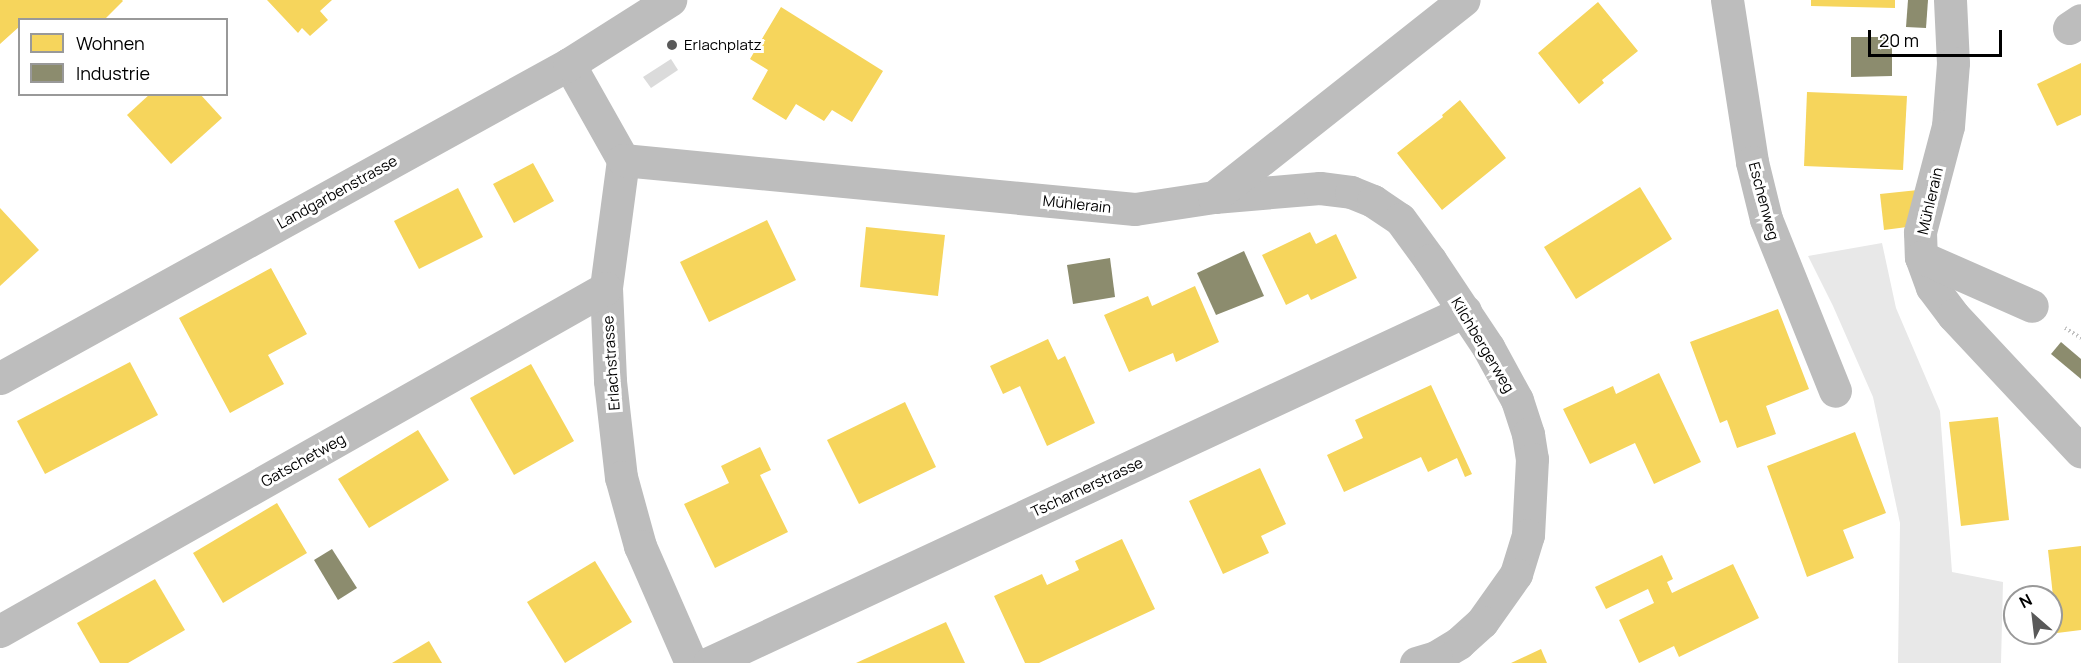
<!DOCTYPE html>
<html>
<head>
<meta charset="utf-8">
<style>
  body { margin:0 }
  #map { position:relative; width:2081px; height:663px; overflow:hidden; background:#fff; font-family:Manrope,sans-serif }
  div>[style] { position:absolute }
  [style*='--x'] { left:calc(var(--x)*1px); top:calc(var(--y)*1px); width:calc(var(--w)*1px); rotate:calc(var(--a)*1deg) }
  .green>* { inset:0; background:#e8e8e8 }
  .homes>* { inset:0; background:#f6d55c }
  .industry>* { inset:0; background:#8c8c6e }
  .building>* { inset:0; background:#dbdbdb }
  .path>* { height:4px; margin-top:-2px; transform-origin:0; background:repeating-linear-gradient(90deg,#c2c2c2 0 1.5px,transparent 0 4.5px) }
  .minor>* { height:33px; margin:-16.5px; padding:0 16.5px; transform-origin:16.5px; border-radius:16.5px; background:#bdbdbd }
  .dots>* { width:16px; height:16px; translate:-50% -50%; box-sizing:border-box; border:3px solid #fff; border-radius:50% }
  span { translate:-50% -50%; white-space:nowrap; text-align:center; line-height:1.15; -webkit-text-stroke:6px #fff; paint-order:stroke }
  .poi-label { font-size:15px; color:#000 }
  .left { translate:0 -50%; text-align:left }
  .street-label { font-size:15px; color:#000 }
  .legend { position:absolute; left:18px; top:18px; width:210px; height:78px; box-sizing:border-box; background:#fff; border:2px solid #999; margin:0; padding:8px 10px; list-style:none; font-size:18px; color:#000 }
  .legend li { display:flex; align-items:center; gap:12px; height:30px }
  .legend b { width:30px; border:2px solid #999 }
  .north { position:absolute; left:2003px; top:585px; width:60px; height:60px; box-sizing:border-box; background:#fff; border:2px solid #999; border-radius:50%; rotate:332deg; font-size:16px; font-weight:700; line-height:24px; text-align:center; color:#000 }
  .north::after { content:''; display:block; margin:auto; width:21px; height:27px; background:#595959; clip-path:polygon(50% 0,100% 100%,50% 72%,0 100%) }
  .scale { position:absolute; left:1868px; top:30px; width:134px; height:27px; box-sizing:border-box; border:3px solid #000; border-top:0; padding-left:8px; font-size:18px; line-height:21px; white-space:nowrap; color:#000; -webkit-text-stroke:4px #fff; paint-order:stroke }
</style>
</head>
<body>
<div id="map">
  <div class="green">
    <i style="clip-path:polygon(1882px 243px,1896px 308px,1940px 411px,1952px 572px,2003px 582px,2001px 663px,1898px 663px,1900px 523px,1873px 397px,1833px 306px,1808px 256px)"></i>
  </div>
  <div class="homes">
    <i style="clip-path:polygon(0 0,122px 0,123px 1px,104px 20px,20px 20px,20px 26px,0 44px)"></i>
    <i style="clip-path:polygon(267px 0,332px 0,320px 11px,328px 20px,310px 36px,302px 28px,298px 33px)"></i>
    <i style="clip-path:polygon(1811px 0,1895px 0,1895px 8px,1811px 6px)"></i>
    <i style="clip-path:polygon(1598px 2px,1638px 51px,1602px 80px,1604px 83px,1579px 104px,1538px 53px)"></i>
    <i style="clip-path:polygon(781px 7px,883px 71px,852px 122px,832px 110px,824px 121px,796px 104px,786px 120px,752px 99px,768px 70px,750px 59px)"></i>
    <i style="clip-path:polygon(2081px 63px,2081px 115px,2057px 126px,2037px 84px)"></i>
    <i style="clip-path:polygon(1807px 92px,1907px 96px,1903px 170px,1804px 166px)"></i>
    <i style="clip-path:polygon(150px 94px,200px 94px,222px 118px,171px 164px,127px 115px)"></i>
    <i style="clip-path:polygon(1460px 100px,1506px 158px,1442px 210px,1397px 153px,1443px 117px,1442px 115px)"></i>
    <i style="clip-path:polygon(533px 163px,554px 201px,514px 223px,493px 184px)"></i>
    <i style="clip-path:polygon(1640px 187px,1672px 239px,1576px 299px,1544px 247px)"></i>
    <i style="clip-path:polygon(458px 188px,483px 237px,419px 269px,394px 221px)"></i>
    <i style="clip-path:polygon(1918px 190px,1907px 227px,1884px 230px,1880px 194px)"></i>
    <i style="clip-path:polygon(0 208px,39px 250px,0 286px)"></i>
    <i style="clip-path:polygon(767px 220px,796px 280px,709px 322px,680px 262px)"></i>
    <i style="clip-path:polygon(866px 227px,945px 235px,938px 296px,860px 287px)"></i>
    <i style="clip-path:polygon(1310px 232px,1316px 244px,1336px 234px,1357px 278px,1311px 300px,1308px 294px,1286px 305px,1262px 255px)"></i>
    <i style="clip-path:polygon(271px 268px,307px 334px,268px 355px,284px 384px,230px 413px,179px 318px)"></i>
    <i style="clip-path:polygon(1195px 286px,1219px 342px,1176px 362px,1173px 353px,1129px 372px,1104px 315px,1148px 296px,1152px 306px)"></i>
    <i style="clip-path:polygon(1778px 309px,1809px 389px,1766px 406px,1776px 434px,1737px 448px,1727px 420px,1720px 423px,1690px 342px)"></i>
    <i style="clip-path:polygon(1048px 339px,1058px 360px,1065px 356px,1095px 423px,1047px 446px,1020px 386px,1003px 394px,990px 366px)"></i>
    <i style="clip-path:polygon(130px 362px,158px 415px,45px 474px,17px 421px)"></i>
    <i style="clip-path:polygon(531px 364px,574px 441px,514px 475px,470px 398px)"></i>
    <i style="clip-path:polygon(1659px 373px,1701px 462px,1654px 484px,1635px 443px,1590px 464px,1563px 409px,1613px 386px,1616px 394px)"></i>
    <i style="clip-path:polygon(1431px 385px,1472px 474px,1465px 477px,1457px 458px,1428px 472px,1421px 457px,1344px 492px,1327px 455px,1363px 438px,1355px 420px)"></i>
    <i style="clip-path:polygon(905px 402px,936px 467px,859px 504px,827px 440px)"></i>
    <i style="clip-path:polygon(1998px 417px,2009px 520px,1961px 526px,1949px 422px)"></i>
    <i style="clip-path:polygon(418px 430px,449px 480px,369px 528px,338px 479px)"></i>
    <i style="clip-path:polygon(1855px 432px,1886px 513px,1843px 530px,1854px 558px,1807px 577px,1767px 466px)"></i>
    <i style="clip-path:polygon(760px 447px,771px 470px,760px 475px,788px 532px,715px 568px,684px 504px,729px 483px,721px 466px)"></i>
    <i style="clip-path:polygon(1260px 468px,1286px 524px,1261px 536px,1269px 553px,1223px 574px,1189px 501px)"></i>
    <i style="clip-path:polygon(277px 503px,307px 553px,223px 603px,193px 553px)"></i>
    <i style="clip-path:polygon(1122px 539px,1155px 609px,1039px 663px,1025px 663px,994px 596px,1042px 574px,1047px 585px,1079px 570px,1075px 561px)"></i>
    <i style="clip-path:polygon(2081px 546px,2081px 630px,2057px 633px,2048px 550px)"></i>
    <i style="clip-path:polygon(1662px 555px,1673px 579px,1667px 582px,1672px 593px,1733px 564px,1759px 618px,1679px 657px,1674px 646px,1639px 663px,1619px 620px,1654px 603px,1648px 589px,1606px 609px,1595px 587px)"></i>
    <i style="clip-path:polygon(595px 561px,632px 622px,565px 663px,527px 602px)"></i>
    <i style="clip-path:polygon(155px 579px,185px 630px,128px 663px,100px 663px,77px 623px)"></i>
    <i style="clip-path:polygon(946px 622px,965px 663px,856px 663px)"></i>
    <i style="clip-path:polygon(429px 641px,442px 663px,392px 663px)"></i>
    <i style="clip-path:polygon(1541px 649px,1547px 663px,1511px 663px)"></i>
  </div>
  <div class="industry">
    <i style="clip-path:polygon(1908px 0,1928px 0,1926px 28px,1906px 27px)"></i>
    <i style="clip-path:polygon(1851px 37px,1892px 37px,1892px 76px,1851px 77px)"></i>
    <i style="clip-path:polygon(1244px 251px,1264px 296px,1216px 315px,1197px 273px)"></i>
    <i style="clip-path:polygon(1110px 258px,1115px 297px,1073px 304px,1067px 265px)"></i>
    <i style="clip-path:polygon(2061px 342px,2081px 359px,2081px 379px,2051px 354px)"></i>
    <i style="clip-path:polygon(332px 549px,357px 588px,338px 600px,314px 560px)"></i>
  </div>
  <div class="building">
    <i style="clip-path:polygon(671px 59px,678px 70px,651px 88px,643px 77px)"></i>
  </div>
  <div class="path">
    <i style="--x:2065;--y:328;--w:19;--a:32"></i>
  </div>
  <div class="minor">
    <i style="--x:1727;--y:0;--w:164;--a:81.2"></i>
    <i style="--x:1752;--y:162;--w:59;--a:76.2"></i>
    <i style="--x:1766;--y:219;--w:185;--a:68.1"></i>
    <i style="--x:1950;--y:0;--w:63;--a:87.3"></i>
    <i style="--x:1953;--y:63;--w:63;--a:94.5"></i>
    <i style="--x:1948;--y:126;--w:110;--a:104.8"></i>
    <i style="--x:1920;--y:232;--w:25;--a:88"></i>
    <i style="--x:1921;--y:257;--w:32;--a:70"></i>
    <i style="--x:1932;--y:287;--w:35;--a:53"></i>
    <i style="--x:1953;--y:315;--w:187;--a:46.9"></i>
    <i style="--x:2069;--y:28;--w:14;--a:-34"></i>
    <i style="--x:569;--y:64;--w:110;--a:60.6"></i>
    <i style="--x:623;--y:160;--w:129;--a:97.6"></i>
    <i style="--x:606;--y:288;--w:93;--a:87.5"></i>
    <i style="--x:610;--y:381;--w:97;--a:83.5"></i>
    <i style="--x:621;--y:477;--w:72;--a:74.6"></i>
    <i style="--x:640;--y:546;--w:128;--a:66.4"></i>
    <i style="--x:623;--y:160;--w:514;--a:5.47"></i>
    <i style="--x:1135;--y:209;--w:80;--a:-8.6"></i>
    <i style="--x:1214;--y:197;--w:106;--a:-4.9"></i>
    <i style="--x:1320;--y:188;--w:31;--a:7"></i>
    <i style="--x:1351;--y:192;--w:24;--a:22"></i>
    <i style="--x:1373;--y:201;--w:32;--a:34"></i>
    <i style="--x:1400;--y:219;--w:51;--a:53.8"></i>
    <i style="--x:1430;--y:260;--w:105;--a:56.3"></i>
    <i style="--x:1488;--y:347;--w:60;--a:61.3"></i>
    <i style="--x:1517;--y:400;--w:36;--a:72"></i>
    <i style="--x:1528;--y:434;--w:25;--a:81"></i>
    <i style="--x:1532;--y:459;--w:76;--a:93"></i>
    <i style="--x:1528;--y:535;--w:41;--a:107.1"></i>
    <i style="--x:1516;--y:574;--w:59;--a:125.3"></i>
    <i style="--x:1482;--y:622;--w:31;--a:138"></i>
    <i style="--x:1459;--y:643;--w:27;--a:149"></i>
    <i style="--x:1436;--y:657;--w:21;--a:163"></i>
    <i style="--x:1214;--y:197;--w:318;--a:-38.3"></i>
    <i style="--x:1921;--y:257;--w:121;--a:23.8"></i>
    <i style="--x:0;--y:378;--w:650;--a:-28.89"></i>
    <i style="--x:569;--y:64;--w:120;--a:-32.4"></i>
    <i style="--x:0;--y:631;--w:696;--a:-29.51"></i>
    <i style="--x:709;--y:663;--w:834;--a:-24.97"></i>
  </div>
  <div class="dots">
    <i style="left:672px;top:45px;background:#595959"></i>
  </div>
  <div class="poi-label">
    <span class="left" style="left:684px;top:45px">Erlachplatz</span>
  </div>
  <div class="street-label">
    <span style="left:337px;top:192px;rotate:-29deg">Landgarbenstrasse</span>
    <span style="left:1764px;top:201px;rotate:75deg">Eschenweg</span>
    <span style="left:1930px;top:201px;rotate:-77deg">Mühlerain</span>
    <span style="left:1077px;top:204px;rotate:6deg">Mühlerain</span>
    <span style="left:1483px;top:345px;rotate:59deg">Kilchbergerweg</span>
    <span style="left:611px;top:363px;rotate:-94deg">Erlachstrasse</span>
    <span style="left:303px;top:460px;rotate:-29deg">Gatschetweg</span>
    <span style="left:1087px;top:487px;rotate:-25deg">Tscharnerstrasse</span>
  </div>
  <ul class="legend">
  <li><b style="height:16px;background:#f6d55c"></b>Wohnen</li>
  <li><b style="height:16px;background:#8c8c6e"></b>Industrie</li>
  </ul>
  <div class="north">N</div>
  <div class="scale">20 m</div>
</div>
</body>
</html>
